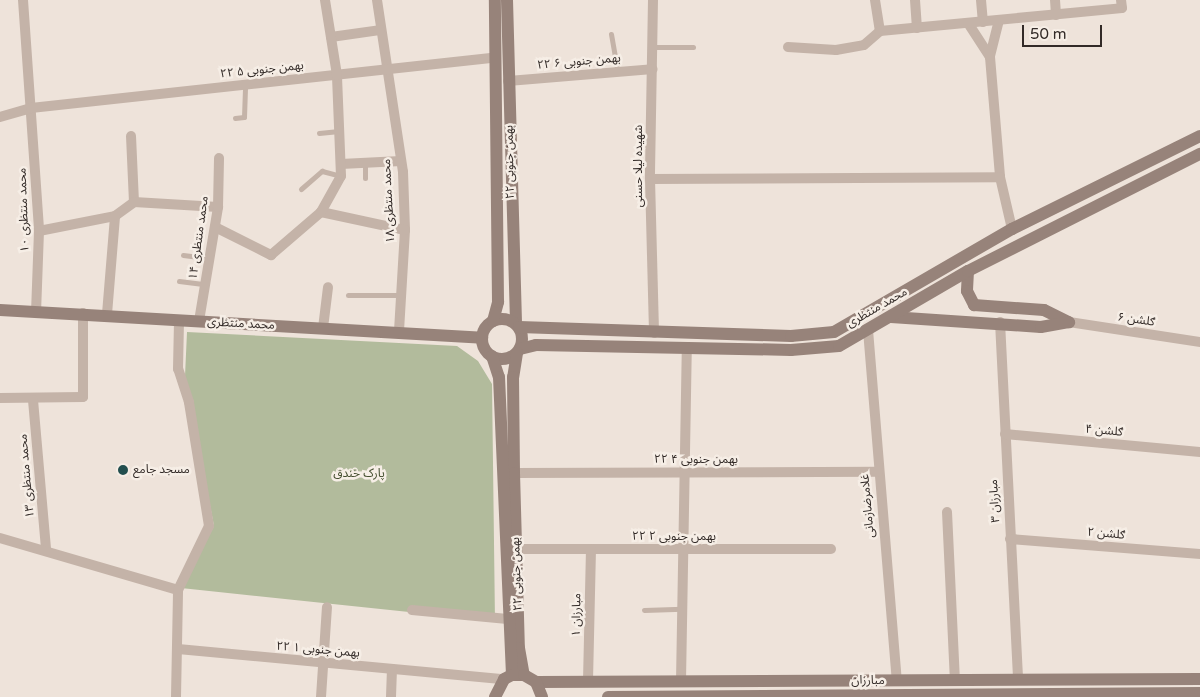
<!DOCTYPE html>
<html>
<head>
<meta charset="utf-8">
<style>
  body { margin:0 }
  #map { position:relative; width:1200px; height:697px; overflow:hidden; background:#eee3da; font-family:"Varela Round","Noto Sans Arabic",sans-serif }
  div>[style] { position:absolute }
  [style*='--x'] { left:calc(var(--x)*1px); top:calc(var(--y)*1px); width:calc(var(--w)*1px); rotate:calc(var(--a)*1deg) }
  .green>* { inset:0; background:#b2bb9c }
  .lane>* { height:5px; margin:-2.5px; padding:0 2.5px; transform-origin:2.5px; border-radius:2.5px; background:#c4b3a8 }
  .street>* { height:10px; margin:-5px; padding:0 5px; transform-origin:5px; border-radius:5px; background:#c4b3a8 }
  .secondary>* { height:12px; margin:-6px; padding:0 6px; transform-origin:6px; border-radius:6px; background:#97837a }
  .secondary>.ring { margin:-6px; padding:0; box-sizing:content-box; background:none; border:12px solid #97837a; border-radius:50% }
  .dots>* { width:14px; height:14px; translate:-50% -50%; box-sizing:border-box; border:2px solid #f6eee6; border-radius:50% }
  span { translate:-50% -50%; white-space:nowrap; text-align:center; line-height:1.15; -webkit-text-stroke:5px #f6eee6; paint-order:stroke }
  .street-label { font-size:12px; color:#322a27 }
  .poi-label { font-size:12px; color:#322a27 }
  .left { translate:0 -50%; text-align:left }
  .park-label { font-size:12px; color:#434d2e }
  .scale { position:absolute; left:1022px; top:25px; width:80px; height:22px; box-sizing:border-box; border:2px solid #322a27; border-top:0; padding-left:6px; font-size:15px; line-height:18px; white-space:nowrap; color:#322a27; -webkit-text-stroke:4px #f6eee6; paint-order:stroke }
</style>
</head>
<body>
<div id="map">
  <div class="green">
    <i style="clip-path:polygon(187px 332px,457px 346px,478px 361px,492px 384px,495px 621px,181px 588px,214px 526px,185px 376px)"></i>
  </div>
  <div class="lane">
    <i style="--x:611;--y:34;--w:39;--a:80"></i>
    <i style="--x:653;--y:47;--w:40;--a:0"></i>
    <i style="--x:235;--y:118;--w:9;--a:-6"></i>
    <i style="--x:244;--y:117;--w:32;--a:-88"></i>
    <i style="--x:319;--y:133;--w:20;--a:-6"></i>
    <i style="--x:365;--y:178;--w:15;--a:-90"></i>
    <i style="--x:301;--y:189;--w:28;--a:-41"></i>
    <i style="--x:322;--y:171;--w:20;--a:15"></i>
    <i style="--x:183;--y:255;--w:26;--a:7"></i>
    <i style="--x:179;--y:281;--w:26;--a:7"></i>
    <i style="--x:348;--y:295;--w:53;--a:0"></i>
    <i style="--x:644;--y:610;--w:38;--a:-2"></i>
  </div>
  <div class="street">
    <i style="--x:23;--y:0;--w:232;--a:86"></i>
    <i style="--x:39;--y:231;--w:80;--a:92.1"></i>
    <i style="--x:377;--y:0;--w:174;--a:81.4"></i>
    <i style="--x:403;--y:172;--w:58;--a:88"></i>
    <i style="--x:405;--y:230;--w:102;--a:93.4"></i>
    <i style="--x:653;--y:0;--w:179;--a:91"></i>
    <i style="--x:650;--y:179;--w:154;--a:88.5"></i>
    <i style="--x:875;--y:0;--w:31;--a:81"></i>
    <i style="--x:915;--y:0;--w:28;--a:86"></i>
    <i style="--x:981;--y:0;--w:22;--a:85"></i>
    <i style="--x:1055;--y:0;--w:15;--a:86"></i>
    <i style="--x:999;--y:20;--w:38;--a:104"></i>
    <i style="--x:990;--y:57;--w:120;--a:85.2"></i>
    <i style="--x:1000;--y:177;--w:53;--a:77"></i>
    <i style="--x:968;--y:23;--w:40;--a:57.1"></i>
    <i style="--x:331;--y:37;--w:49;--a:-8.1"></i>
    <i style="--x:788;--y:47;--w:48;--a:3.6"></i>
    <i style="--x:836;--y:50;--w:28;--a:-10"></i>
    <i style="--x:864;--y:45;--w:21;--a:-41"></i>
    <i style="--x:880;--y:31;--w:243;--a:-5.4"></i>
    <i style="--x:1122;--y:8;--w:8;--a:-97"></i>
    <i style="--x:508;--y:81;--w:145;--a:-4.7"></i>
    <i style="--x:0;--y:117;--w:32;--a:-16"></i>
    <i style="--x:31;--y:108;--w:467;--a:-6.2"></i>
    <i style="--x:131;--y:136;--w:66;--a:87.4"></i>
    <i style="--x:341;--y:164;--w:60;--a:-2.9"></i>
    <i style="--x:650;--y:179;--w:350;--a:-0.3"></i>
    <i style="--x:321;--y:212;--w:86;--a:12.1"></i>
    <i style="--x:215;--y:227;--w:63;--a:26.6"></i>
    <i style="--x:271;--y:255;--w:66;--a:-40.7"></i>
    <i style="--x:321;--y:212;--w:41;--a:-60.9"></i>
    <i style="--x:341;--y:176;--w:101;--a:-92.3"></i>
    <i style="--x:337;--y:75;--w:76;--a:-99.1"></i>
    <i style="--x:39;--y:231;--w:77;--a:-11.2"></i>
    <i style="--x:115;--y:216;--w:24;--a:-36"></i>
    <i style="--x:134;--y:202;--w:84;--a:3.4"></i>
    <i style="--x:107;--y:314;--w:98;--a:-85.3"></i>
    <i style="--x:199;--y:321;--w:116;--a:-80.5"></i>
    <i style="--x:218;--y:207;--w:49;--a:-88.8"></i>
    <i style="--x:1000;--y:322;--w:358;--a:87.1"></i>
    <i style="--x:1069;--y:322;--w:133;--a:8.7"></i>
    <i style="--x:323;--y:328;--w:41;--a:-83"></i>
    <i style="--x:868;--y:330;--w:352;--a:85.3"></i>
    <i style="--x:0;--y:398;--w:83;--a:-0.7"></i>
    <i style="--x:83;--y:397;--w:84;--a:-90"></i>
    <i style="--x:33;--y:400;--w:151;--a:85"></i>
    <i style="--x:1005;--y:434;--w:196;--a:5.3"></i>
    <i style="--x:514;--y:473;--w:364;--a:-0.2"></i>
    <i style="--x:947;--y:512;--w:168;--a:87.3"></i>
    <i style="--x:0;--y:538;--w:185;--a:16.3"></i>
    <i style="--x:178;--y:590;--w:71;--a:-64.2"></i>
    <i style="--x:209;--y:526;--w:126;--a:-99.2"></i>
    <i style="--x:189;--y:402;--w:35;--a:-108"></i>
    <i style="--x:178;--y:369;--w:49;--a:-88.8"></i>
    <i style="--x:1010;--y:539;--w:191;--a:4.5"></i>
    <i style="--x:516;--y:549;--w:315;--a:0"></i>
    <i style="--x:412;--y:610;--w:96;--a:5.4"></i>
    <i style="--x:178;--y:649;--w:327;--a:5.3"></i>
    <i style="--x:588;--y:681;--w:132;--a:-88.7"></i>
    <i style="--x:681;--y:681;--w:333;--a:-89"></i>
    <i style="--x:176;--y:697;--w:107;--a:-88.9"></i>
    <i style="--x:321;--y:697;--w:90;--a:-86.2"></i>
    <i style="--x:391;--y:697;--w:28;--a:-88"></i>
  </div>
  <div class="secondary">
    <i style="--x:507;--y:0;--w:324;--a:88.4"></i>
    <i style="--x:968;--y:271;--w:20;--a:93"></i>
    <i style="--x:967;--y:291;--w:16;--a:63"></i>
    <i style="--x:974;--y:305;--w:70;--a:4.1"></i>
    <i style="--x:1044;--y:310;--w:28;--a:26"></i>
    <i style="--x:0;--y:310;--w:483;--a:3.3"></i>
    <i style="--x:891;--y:317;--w:150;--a:3.8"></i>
    <i style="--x:1041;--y:327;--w:28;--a:-10"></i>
    <i class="ring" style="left:482px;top:319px;width:28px;height:28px"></i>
    <i style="--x:493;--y:321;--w:20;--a:-75"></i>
    <i style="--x:498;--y:302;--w:302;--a:-90.6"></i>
    <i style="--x:519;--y:327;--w:272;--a:1.9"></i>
    <i style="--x:791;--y:336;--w:43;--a:-5.3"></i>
    <i style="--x:834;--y:332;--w:206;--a:-30.1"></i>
    <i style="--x:1012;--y:229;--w:210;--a:-26.3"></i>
    <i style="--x:520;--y:349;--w:16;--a:-14"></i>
    <i style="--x:536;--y:345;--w:255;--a:1.1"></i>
    <i style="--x:791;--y:350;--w:48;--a:-4.8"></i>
    <i style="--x:839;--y:346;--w:149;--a:-30.2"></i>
    <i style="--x:968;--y:271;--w:260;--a:-26.8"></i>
    <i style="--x:517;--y:353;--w:24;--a:99"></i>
    <i style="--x:513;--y:377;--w:96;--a:89.4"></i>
    <i style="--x:514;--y:473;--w:175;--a:88.4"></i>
    <i style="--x:519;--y:648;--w:27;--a:80"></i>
    <i style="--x:492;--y:356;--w:22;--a:72"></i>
    <i style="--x:499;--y:377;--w:298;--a:87.5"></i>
    <i style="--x:536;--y:682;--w:664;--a:-0.26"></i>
    <i style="--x:495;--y:697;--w:20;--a:-63"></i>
    <i style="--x:504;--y:679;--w:9;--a:-27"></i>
    <i style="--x:512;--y:675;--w:12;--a:0"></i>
    <i style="--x:524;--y:675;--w:14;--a:30"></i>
    <i style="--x:536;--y:682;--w:16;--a:68"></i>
    <i style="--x:608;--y:697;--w:592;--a:-0.39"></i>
  </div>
  <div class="dots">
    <i style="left:123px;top:470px;background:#224e4e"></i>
  </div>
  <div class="street-label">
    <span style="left:579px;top:62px;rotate:-5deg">۲۲ بهمن جنوبی ۶</span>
    <span style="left:262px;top:70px;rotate:-6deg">۲۲ بهمن جنوبی ۵</span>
    <span style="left:510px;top:162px;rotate:-91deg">۲۲ بهمن جنوبی</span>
    <span style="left:639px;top:166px;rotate:-90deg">شهیده لیلا حسنی</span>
    <span style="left:389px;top:201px;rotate:-93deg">محمد منتظری ۱۸</span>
    <span style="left:24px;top:210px;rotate:-92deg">محمد منتظری ۱۰</span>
    <span style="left:199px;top:238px;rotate:-82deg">محمد منتظری ۱۴</span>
    <span style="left:877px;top:308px;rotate:-30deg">محمد منتظری</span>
    <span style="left:1136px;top:320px;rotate:8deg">ګلشن ۶</span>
    <span style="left:241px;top:324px;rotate:3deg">محمد منتظری</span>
    <span style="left:1104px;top:431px;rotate:5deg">ګلشن ۴</span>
    <span style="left:696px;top:460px">۲۲ بهمن جنوبی ۴</span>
    <span style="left:27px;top:476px;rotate:-95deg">محمد منتظری ۱۳</span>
    <span style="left:995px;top:501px;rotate:-93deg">مبارزان ۳</span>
    <span style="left:868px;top:506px;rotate:-95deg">غلامرضازمانی</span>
    <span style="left:1106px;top:534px;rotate:5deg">ګلشن ۲</span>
    <span style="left:674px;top:537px">۲۲ بهمن جنوبی ۲</span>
    <span style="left:517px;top:574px;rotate:-92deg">۲۲ بهمن جنوبی</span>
    <span style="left:577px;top:615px;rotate:-89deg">مبارزان ۱</span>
    <span style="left:318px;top:650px;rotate:5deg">۲۲ بهمن جنوبی ۱</span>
    <span style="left:868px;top:681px">مبارزان</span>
  </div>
  <div class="poi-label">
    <span class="left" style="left:133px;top:470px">مسجد جامع</span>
  </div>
  <div class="park-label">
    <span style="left:359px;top:474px">پارک خندق</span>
  </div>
  <div class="scale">50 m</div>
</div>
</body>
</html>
